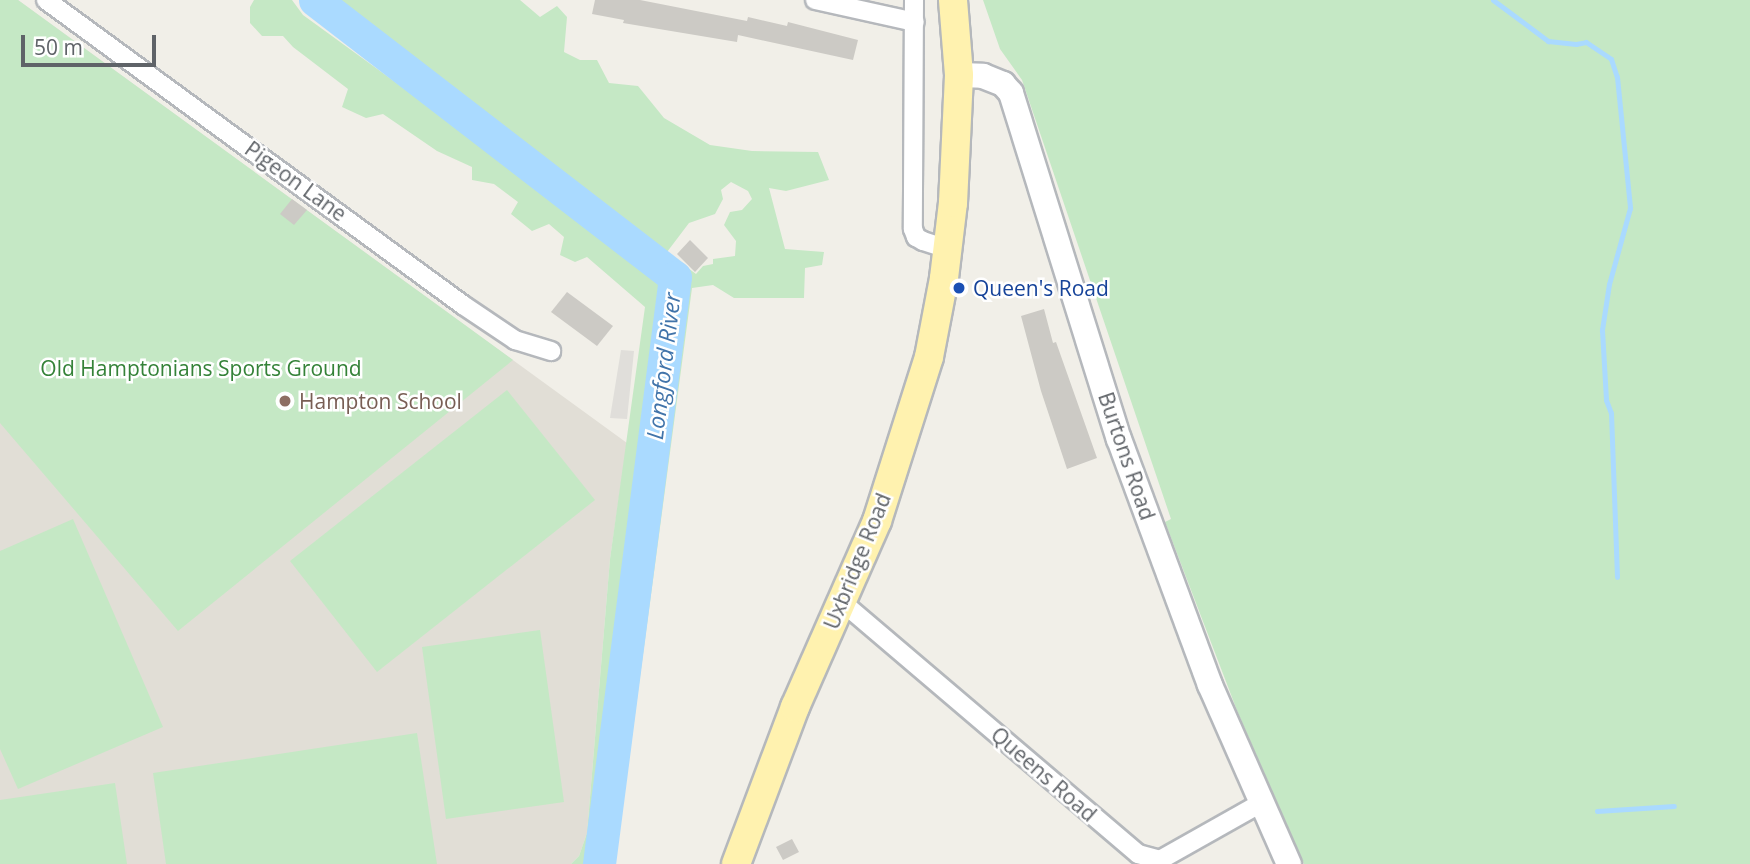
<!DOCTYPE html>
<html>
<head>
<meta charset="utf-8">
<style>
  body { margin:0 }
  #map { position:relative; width:1750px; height:864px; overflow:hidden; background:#f1efe8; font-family:"Open Sans",sans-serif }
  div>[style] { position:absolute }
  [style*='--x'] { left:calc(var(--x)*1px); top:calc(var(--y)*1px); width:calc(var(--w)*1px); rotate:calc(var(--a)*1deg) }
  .industrial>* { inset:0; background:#e0deda }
  .education>* { inset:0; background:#e1ded6 }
  .green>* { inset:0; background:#c5e8c5 }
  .stream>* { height:5px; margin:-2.5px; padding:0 2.5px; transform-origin:2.5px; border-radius:2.5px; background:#aadaff }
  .river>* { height:33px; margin:-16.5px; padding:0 16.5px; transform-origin:16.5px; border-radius:16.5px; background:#aadaff }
  .building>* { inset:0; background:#cccac5 }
  .roads { filter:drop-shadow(2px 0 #b5b8bc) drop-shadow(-2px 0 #b5b8bc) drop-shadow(0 2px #b5b8bc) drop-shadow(0 -2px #b5b8bc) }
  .street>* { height:18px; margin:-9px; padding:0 9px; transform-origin:9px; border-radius:9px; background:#fff }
  .secondary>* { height:24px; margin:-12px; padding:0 12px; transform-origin:12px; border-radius:12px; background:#fff }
  .primary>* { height:28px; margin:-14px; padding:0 14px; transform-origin:14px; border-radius:14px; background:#fff2af }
  .dots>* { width:19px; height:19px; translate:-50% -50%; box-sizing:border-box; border:4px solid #fff; border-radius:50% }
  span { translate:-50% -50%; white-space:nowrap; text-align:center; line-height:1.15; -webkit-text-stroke:5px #fff; paint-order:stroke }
  .street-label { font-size:21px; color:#5f6368 }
  .transit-label { font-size:21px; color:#164399 }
  .left { translate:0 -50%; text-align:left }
  .park-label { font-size:21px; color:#348238 }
  .education-label { font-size:21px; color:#785e54 }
  .water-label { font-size:23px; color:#4174aa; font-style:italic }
  .scale { position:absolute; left:21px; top:35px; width:135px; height:32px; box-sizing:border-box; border:4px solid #5f6368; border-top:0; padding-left:9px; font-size:21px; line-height:24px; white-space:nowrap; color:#5f6368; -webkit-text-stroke:5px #fff; paint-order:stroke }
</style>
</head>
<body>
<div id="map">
  <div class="industrial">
    <i style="clip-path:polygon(621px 350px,634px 351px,627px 419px,610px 418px)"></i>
  </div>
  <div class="education">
    <i style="clip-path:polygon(0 0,18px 0,627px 443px,610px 559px,587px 833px,579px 856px,571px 864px,0 864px)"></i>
  </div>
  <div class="green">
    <i style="clip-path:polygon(0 0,18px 0,513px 360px,178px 631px,0 423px)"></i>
    <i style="clip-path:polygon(254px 0,292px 0,303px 15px,669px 281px,668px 307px,678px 309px,678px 272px,684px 265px,696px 274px,703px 266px,713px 264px,713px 259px,735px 256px,736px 241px,724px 225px,730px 212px,742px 210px,752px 199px,748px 191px,731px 182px,721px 190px,723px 199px,715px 214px,689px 223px,664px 256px,610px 211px,324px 0,520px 0,540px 17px,557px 6px,567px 17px,564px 52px,580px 60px,597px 60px,609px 83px,638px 86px,664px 118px,710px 145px,752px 151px,818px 152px,829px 180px,786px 191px,769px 188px,785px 249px,824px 252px,822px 265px,805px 268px,804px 298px,734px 298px,713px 285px,692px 288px,615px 864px,571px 864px,579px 856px,587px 833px,610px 559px,645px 307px,587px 257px,575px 262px,560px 255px,564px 237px,549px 224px,532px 231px,511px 214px,518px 202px,494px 184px,472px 180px,472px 167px,437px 151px,383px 114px,366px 118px,342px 107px,348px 89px,293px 47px,283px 36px,262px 36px,250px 23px,250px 7px)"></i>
    <i style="clip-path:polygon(983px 0,1750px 0,1750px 864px,1304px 864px,1238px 713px,1165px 522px,1171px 519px,1022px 80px,1000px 49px)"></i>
    <i style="clip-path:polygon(507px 390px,595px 500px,377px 672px,290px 561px)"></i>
    <i style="clip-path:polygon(73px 519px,163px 727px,18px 789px,0 749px,0 551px)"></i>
    <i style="clip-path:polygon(540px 630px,564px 802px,446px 819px,422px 647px)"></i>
    <i style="clip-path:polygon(417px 733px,437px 864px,166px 864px,153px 773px)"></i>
    <i style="clip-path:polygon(115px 783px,127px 864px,0 864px,0 800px)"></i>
  </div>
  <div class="stream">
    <i style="--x:1493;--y:0;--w:69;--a:36.7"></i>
    <i style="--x:1548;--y:41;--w:28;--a:6"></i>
    <i style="--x:1576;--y:44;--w:10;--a:-11"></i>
    <i style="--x:1586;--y:42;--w:30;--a:34"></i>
    <i style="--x:1611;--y:59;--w:19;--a:72"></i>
    <i style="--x:1617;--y:77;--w:132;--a:84.3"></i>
    <i style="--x:1630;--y:208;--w:79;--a:105.4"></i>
    <i style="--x:1609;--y:284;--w:47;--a:98.7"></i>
    <i style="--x:1602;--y:330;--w:70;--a:86.7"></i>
    <i style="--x:1606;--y:400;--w:14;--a:69"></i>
    <i style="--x:1611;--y:413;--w:164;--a:87.9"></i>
    <i style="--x:1597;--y:811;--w:77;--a:-3.7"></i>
  </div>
  <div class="river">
    <i style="--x:315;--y:0;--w:454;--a:37.6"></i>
    <i style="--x:675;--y:277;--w:592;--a:97.38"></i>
  </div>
  <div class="building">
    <i style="clip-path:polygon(595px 0,640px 0,747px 21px,748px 17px,787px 26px,788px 22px,858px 40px,853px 60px,738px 35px,737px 42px,623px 23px,624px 20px,592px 14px)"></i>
    <i style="clip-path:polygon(292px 199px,307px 210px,294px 225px,280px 214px)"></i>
    <i style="clip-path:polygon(690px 240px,708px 258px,695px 272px,677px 254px)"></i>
    <i style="clip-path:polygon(567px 292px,613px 326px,597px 346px,551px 312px)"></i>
    <i style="clip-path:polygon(1044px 309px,1053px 343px,1056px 342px,1097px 458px,1067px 469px,1041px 391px,1021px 316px)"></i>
    <i style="clip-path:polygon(792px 839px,799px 852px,783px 860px,776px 847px)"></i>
  </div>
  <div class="roads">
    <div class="street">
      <i style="--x:46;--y:0;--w:517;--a:36.18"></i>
      <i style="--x:463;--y:305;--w:63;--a:33.9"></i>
      <i style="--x:515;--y:340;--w:38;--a:17"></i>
      <i style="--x:815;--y:0;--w:102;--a:12.4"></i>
      <i style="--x:914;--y:0;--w:229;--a:90.3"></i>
      <i style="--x:913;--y:229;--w:9;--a:69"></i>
      <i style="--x:916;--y:237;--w:8;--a:30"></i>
      <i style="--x:923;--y:241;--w:26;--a:18"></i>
      <i style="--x:842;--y:602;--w:389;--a:40.4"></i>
      <i style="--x:1138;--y:854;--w:23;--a:15"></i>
      <i style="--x:1160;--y:860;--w:118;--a:-29.4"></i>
    </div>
    <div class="secondary">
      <i style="--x:959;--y:75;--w:24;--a:2"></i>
      <i style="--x:983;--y:76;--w:22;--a:22"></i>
      <i style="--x:1003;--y:84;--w:12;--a:48"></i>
      <i style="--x:1011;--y:93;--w:362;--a:72.7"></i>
      <i style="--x:1119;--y:439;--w:262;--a:69.7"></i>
      <i style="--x:1210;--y:685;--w:196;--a:66.2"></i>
    </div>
    <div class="primary">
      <i style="--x:736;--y:864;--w:168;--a:-69.4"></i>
      <i style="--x:795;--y:707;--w:203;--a:-66.2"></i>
      <i style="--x:877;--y:521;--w:172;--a:-72.4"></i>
      <i style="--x:929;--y:357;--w:80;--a:-79.2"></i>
      <i style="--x:944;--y:278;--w:76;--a:-83.2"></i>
      <i style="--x:953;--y:203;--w:128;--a:-87.3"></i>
      <i style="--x:959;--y:75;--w:75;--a:-94.6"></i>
    </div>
  </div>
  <div class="dots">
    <i style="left:959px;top:288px;background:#1a4fb4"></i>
    <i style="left:285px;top:401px;background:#8d6e63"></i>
  </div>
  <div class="street-label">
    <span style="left:296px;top:181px;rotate:36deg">Pigeon Lane</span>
    <span style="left:1127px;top:456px;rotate:71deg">Burtons Road</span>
    <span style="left:857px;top:561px;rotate:-68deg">Uxbridge Road</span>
    <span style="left:1044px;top:774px;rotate:41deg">Queens Road</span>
  </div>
  <div class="transit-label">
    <span class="left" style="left:973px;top:288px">Queen's Road</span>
  </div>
  <div class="park-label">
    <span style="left:201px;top:368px">Old Hamptonians Sports Ground</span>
  </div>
  <div class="education-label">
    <span class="left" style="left:299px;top:401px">Hampton School</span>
  </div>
  <div class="water-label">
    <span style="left:663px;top:366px;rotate:-83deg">Longford River</span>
  </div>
  <div class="scale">50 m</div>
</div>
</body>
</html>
